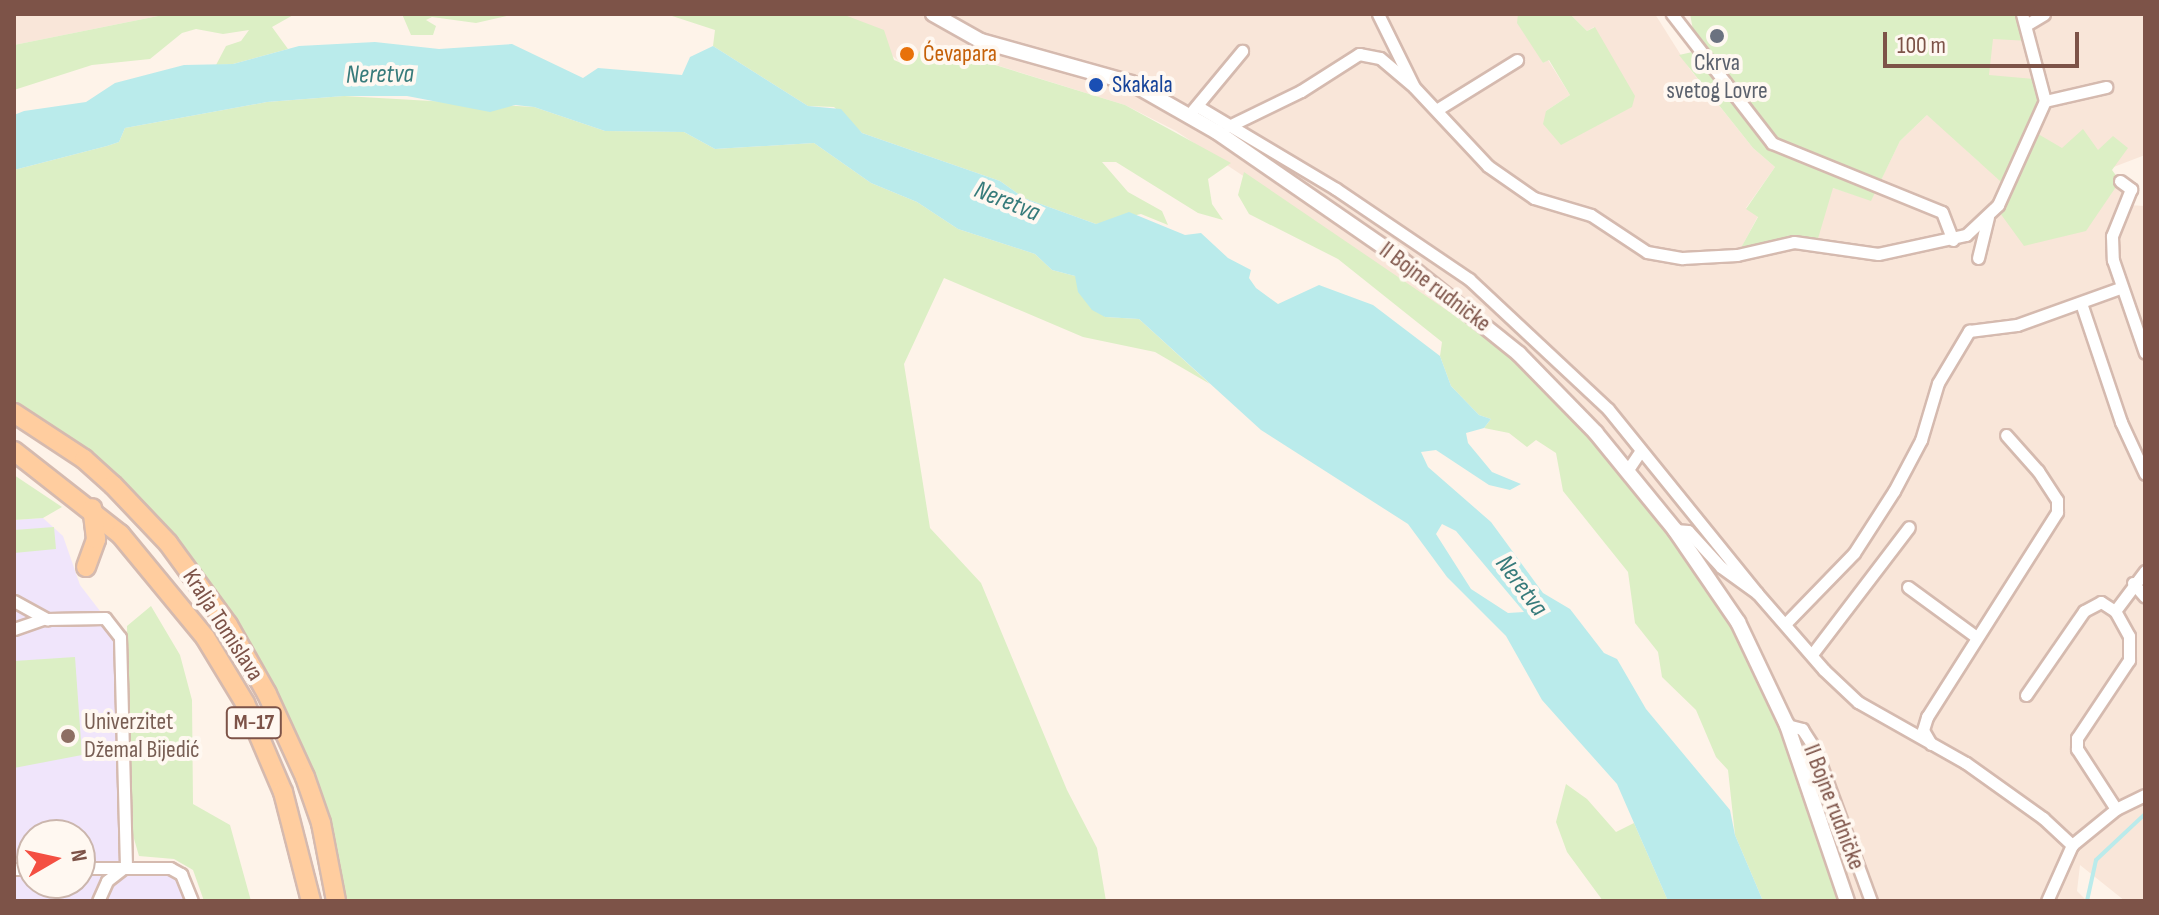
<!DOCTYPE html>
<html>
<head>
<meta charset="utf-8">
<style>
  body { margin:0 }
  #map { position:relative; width:2159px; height:915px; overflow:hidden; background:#fef3e9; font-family:"Sofia Sans Condensed",sans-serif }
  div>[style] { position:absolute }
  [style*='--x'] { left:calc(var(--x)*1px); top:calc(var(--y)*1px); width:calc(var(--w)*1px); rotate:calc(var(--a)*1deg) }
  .residential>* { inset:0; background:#f9e6d9 }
  .education>* { inset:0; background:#f0e5fb }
  .green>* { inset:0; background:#dcefc5 }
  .water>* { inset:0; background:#baebeb }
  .stream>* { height:4px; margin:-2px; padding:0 2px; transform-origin:2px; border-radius:2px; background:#baebeb }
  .roads { filter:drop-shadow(2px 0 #d5baaf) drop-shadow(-2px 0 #d5baaf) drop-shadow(0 2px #d5baaf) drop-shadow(0 -2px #d5baaf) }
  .minor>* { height:11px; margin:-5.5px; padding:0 5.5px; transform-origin:5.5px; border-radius:5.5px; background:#fff }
  .tertiary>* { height:14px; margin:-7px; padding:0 7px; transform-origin:7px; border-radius:7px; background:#fff }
  .primary>* { height:18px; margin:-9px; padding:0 9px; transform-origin:9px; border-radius:9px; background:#ffcd9f }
  .dots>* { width:22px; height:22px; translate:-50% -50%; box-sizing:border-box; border:4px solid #fff8f1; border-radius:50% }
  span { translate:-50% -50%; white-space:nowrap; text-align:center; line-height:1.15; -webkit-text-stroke:8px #fff8f1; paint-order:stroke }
  .shield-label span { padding:2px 6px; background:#fff8f1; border:2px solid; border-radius:6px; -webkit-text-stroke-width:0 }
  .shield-label { font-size:22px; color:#7d5348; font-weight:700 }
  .food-label { font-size:24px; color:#c56008 }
  .left { translate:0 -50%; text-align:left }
  .worship-label { font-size:24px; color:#5b616d }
  .transit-label { font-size:24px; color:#164399 }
  .street-label { font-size:24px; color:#7d5348 }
  .education-label { font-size:24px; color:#785e54 }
  .water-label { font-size:26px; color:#377b7b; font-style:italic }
  .frame { position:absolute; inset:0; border:16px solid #7d5348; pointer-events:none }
  .north { position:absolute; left:16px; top:819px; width:80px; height:80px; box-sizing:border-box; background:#fff8f1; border:2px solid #cbb6ad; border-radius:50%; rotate:81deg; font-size:22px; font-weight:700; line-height:32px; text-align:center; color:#7d5348 }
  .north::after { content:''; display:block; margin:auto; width:28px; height:36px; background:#f44f42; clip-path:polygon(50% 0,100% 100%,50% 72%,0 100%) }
  .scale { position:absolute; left:1883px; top:32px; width:196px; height:36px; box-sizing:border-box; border:4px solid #7d5348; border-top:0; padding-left:10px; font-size:24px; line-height:28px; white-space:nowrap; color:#7d5348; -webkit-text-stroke:6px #fff8f1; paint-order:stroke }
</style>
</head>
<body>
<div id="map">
  <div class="residential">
    <i style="clip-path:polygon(14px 14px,168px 14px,14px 45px)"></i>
    <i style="clip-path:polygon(842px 14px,1518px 14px,1543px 63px,1548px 60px,1570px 95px,1546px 111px,1547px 128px,1561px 144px,1625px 110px,1594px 27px,1587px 31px,1570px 14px,1655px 14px,1689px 68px,1753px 148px,1775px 167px,1746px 208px,1758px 216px,1738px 254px,1833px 188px,1871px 200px,1900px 141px,1928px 114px,1979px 162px,2091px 219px,2120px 181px,2131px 189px,2128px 205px,2145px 206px,2145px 901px,2125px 901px,2080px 865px,2077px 891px,2087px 901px,1847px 901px,1738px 622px,1517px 359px,1176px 131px,1125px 105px,925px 43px,915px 60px,901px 63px)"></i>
    <i style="clip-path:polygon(1931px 14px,2145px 14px,2145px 155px,2077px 181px)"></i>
  </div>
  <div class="education">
    <i style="clip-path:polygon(evenodd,43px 518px,63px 536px,80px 585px,120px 637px,126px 866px,170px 868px,192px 901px,14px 901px,14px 520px,43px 518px,32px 835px,80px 835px,80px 883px,32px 883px,32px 835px)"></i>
  </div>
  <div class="green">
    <i style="clip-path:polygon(168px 14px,295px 14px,272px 27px,288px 49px,233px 64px,216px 65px,226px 46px,241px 41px,249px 30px,223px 34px,196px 29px,182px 33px,150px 59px,92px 65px,14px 90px,14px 45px)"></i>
    <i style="clip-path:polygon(402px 14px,515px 14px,476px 23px,432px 17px,426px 20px,436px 26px,433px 35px,411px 35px)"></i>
    <i style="clip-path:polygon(666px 14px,842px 14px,884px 30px,894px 60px,901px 63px,915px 60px,924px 43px,1125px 105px,1231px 163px,1208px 179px,1212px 204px,1223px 220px,1198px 213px,1116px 162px,1102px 162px,1128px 192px,1162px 211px,1168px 225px,1141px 214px,1096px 224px,1024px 198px,1000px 181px,862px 133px,834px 107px,808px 106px,713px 46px,715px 30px)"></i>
    <i style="clip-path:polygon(1518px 14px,1570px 14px,1587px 31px,1595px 27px,1635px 96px,1632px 107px,1561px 145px,1543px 124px,1546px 111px,1570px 95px,1549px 60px,1543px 63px,1517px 23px)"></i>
    <i style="clip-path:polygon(1690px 14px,2022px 14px,2030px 41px,1993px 39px,1989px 75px,2035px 79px,2045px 101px,2033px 131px,2062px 148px,2083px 129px,2098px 150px,2113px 136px,2128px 148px,2112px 170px,2120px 181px,2086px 231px,2024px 246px,2000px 213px,2010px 190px,1927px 115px,1900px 141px,1871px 201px,1833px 188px,1817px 242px,1737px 255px,1758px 217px,1746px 209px,1775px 167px,1753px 148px,1679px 55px,1697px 51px)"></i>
    <i style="clip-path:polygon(344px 96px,534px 107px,605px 131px,684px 132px,715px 149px,814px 143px,871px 183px,917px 202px,958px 229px,1035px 254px,1052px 270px,1075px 276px,1105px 317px,1139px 319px,1210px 384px,1155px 352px,1083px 337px,944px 278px,904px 364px,930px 528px,981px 583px,1067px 790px,1097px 848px,1106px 901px,336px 901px,321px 823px,267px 694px,145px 517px,14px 413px,14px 170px,107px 146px,119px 142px,125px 128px,267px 102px)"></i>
    <i style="clip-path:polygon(1244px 172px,1514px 356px,1596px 433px,1700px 566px,1720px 608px,1738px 622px,1762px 669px,1847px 901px,1763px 901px,1735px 835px,1728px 770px,1716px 757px,1696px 710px,1662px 677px,1658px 652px,1635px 623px,1628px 572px,1563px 491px,1556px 453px,1536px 440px,1527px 447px,1509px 433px,1484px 428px,1491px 419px,1479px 415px,1451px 386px,1440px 356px,1442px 342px,1338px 259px,1249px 214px,1238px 195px)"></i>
    <i style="clip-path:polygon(14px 476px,14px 475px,62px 507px,43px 518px,14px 520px)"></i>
    <i style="clip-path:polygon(54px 527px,56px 549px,14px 553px,14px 530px)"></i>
    <i style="clip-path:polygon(151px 606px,180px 655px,192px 700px,193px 804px,230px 825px,251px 901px,204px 901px,193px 870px,174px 859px,139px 856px,130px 825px,127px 626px)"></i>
    <i style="clip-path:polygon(75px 657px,82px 755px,14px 768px,14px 661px)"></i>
    <i style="clip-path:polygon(1566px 784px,1587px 799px,1616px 832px,1634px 823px,1668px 901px,1603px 901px,1567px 852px,1556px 822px)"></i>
  </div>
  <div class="water">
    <i style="clip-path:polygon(evenodd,375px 42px,439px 49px,512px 44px,583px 78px,598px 68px,682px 75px,690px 57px,713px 46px,808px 106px,841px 109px,862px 133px,1000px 181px,1024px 198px,1096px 224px,1129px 212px,1185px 235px,1201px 233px,1228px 258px,1251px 270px,1249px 278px,1256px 288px,1278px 304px,1319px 285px,1373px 305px,1440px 356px,1451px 386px,1479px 415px,1491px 419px,1484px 428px,1466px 433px,1468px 443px,1492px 472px,1521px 484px,1510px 490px,1489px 485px,1436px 450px,1421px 452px,1428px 467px,1491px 522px,1543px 593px,1570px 609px,1604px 653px,1617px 659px,1646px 709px,1730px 810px,1735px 835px,1763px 901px,1668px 901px,1617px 784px,1542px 700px,1506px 636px,1447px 577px,1408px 524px,1261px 430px,1139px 319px,1105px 317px,1092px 310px,1078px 292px,1075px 276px,1052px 270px,1035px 254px,958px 229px,917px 202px,871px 183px,814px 143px,715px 149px,684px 132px,605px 131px,534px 107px,515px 105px,490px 112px,407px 96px,344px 96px,267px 102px,125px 128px,119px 142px,107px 146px,14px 170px,14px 115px,24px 111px,86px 102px,115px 83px,184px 65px,233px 64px,299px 46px,375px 42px,1442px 524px,1456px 531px,1524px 612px,1508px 613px,1471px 589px,1436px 534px,1442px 524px)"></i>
  </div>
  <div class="stream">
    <i style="--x:2087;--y:901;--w:42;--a:-77.6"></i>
    <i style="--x:2096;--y:860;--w:67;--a:-43.2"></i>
  </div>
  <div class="roads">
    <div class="minor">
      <i style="--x:1378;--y:14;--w:81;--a:63.7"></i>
      <i style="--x:1414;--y:87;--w:108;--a:46.9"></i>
      <i style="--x:1488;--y:166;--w:56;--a:34.8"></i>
      <i style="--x:1534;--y:198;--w:59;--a:16.6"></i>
      <i style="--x:1591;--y:215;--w:67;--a:33.5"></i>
      <i style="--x:1647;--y:252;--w:36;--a:10"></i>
      <i style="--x:1682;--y:258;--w:55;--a:-3.1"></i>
      <i style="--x:1737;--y:255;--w:58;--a:-12.8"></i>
      <i style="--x:1794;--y:242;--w:85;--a:8.1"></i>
      <i style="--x:1878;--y:254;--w:90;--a:-12.2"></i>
      <i style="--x:1966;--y:235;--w:44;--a:-43.2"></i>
      <i style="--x:1998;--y:205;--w:114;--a:-65.7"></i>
      <i style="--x:2045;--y:101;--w:90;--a:-104.8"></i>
      <i style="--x:1672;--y:14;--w:163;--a:52.2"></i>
      <i style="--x:1772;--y:143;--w:183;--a:22.1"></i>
      <i style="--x:1942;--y:212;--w:30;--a:69"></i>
      <i style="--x:2026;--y:25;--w:21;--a:-31"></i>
      <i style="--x:2045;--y:101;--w:63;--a:-12.9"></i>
      <i style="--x:1197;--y:106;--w:162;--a:30.8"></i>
      <i style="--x:1336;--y:189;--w:161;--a:34.1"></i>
      <i style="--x:1469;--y:279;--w:190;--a:43.1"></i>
      <i style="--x:1608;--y:409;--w:237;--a:51"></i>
      <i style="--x:1438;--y:109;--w:93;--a:-31.8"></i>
      <i style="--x:1193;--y:110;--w:77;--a:-50.3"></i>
      <i style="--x:1229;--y:126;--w:80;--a:-25.9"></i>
      <i style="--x:1301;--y:91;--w:69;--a:-32.5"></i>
      <i style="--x:1359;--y:54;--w:21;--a:11"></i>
      <i style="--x:1380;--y:58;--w:43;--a:40.3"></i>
      <i style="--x:2120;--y:181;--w:14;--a:36"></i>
      <i style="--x:2131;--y:189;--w:51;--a:112"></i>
      <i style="--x:2112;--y:236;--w:24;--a:88"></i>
      <i style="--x:2113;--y:260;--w:98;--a:71"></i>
      <i style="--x:1978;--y:258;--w:42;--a:-76.3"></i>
      <i style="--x:2081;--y:303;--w:126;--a:71.4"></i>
      <i style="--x:2121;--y:422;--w:57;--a:65.2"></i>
      <i style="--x:1627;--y:471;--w:25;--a:-56"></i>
      <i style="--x:1675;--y:530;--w:13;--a:4"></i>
      <i style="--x:1688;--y:531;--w:49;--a:47.5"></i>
      <i style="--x:1721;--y:567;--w:44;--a:35.8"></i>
      <i style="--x:1757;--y:593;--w:102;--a:49"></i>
      <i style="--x:1824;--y:670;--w:47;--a:43.3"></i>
      <i style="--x:1858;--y:702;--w:124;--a:29.5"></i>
      <i style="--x:1966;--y:763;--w:95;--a:35.5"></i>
      <i style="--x:2043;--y:818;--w:40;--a:43"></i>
      <i style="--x:2133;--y:583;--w:18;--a:49"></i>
      <i style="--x:1908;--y:587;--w:83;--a:36.2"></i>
      <i style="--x:14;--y:601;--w:38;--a:29"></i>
      <i style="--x:47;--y:619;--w:58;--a:-1"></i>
      <i style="--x:105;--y:618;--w:24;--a:52"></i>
      <i style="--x:120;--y:637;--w:229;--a:88.5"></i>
      <i style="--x:126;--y:866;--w:24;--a:142"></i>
      <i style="--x:107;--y:881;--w:22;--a:114"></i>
      <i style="--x:1787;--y:622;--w:96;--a:-45.8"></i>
      <i style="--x:1854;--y:553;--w:74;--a:-57.2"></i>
      <i style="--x:1894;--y:491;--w:58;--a:-62.1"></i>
      <i style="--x:1921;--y:440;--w:59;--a:-73.4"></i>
      <i style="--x:1938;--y:383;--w:61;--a:-59.2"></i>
      <i style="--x:1969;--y:331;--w:48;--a:-7.1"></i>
      <i style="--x:2017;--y:325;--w:109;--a:-19.8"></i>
      <i style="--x:14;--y:629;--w:31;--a:-19"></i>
      <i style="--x:1813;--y:653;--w:158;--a:-52.7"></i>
      <i style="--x:2026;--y:695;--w:102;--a:-55.4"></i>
      <i style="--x:2084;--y:611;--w:19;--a:-28"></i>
      <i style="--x:2101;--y:602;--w:17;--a:33"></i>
      <i style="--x:1787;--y:725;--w:16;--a:15"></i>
      <i style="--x:1802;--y:729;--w:24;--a:57"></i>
      <i style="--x:1815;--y:749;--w:162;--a:69.8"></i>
      <i style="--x:1931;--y:744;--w:16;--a:-120"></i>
      <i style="--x:1923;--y:730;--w:14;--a:-73"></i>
      <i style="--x:1927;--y:717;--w:243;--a:-57.6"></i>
      <i style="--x:2057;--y:512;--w:12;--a:-90"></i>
      <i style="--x:2057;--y:500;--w:35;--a:-123"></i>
      <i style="--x:2038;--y:471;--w:48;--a:-131.6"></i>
      <i style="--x:2116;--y:809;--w:72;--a:-123"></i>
      <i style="--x:2077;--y:749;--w:11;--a:-90"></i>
      <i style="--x:2077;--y:738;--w:94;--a:-56.3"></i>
      <i style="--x:2129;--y:660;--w:24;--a:-90"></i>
      <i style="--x:2129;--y:636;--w:29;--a:-119"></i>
      <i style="--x:2115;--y:611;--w:50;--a:-53.1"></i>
      <i style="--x:80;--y:868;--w:90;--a:0"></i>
      <i style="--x:170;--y:868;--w:13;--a:29"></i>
      <i style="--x:181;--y:874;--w:29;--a:68"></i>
      <i style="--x:14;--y:869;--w:18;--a:0"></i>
      <i style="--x:2047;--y:901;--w:61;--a:-65.9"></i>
      <i style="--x:2072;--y:845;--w:57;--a:-39.3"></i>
      <i style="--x:2116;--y:809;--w:32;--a:-26"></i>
    </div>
    <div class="tertiary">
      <i style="--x:933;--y:14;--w:55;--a:29.4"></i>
      <i style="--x:981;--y:41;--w:156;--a:15.6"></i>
      <i style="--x:1131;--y:83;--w:99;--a:29.7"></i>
      <i style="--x:1217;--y:132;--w:224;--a:34.6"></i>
      <i style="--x:1401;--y:259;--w:151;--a:38.8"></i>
      <i style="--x:1519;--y:354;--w:110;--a:45.7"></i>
      <i style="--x:1596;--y:433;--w:125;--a:50.8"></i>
      <i style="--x:1675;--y:530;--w:112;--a:55.6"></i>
      <i style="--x:1738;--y:622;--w:114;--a:64.6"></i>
      <i style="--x:1787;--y:725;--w:186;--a:71.2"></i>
    </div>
    <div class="primary">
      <i style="--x:14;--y:413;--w:84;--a:33.3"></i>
      <i style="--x:84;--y:459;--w:39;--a:42"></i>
      <i style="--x:113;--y:485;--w:80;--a:46.5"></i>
      <i style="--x:168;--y:543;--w:102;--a:53.8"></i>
      <i style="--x:228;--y:625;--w:79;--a:60.5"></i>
      <i style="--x:267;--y:694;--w:91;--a:65.4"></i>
      <i style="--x:305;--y:777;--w:49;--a:70.8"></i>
      <i style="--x:321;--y:823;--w:79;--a:79.1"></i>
      <i style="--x:14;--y:451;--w:135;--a:38.1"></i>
      <i style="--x:120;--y:534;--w:134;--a:50.5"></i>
      <i style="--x:205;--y:637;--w:77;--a:58.8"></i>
      <i style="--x:245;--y:703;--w:97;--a:66.9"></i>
      <i style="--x:283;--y:792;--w:113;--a:75.6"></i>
      <i style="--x:86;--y:567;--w:30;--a:-70"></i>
      <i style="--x:96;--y:539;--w:31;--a:-97"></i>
    </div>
  </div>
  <div class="dots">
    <i style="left:1717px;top:36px;background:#6b7280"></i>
    <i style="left:907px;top:54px;background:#e8710a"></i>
    <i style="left:1096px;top:85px;background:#1a4fb4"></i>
    <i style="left:68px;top:736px;background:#8d6e63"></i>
  </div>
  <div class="shield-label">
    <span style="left:254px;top:723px">M-17</span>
  </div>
  <div class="food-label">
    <span class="left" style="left:923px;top:54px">Ćevapara</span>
  </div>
  <div class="worship-label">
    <span style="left:1717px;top:77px">Ckrva<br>svetog Lovre</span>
  </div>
  <div class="transit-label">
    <span class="left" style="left:1112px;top:85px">Skakala</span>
  </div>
  <div class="street-label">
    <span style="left:1435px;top:287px;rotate:37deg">II Bojne rudničke</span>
    <span style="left:223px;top:625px;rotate:57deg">Kralja Tomislava</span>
    <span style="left:1834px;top:807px;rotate:69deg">II Bojne rudničke</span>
  </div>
  <div class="education-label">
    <span class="left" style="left:84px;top:736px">Univerzitet<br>Džemal Bijedić</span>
  </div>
  <div class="water-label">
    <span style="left:380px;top:75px;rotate:-1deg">Neretva</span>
    <span style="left:1007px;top:202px;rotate:22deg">Neretva</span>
    <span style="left:1521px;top:586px;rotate:53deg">Neretva</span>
  </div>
  <div class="frame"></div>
  <div class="north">N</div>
  <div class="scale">100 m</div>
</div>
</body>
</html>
